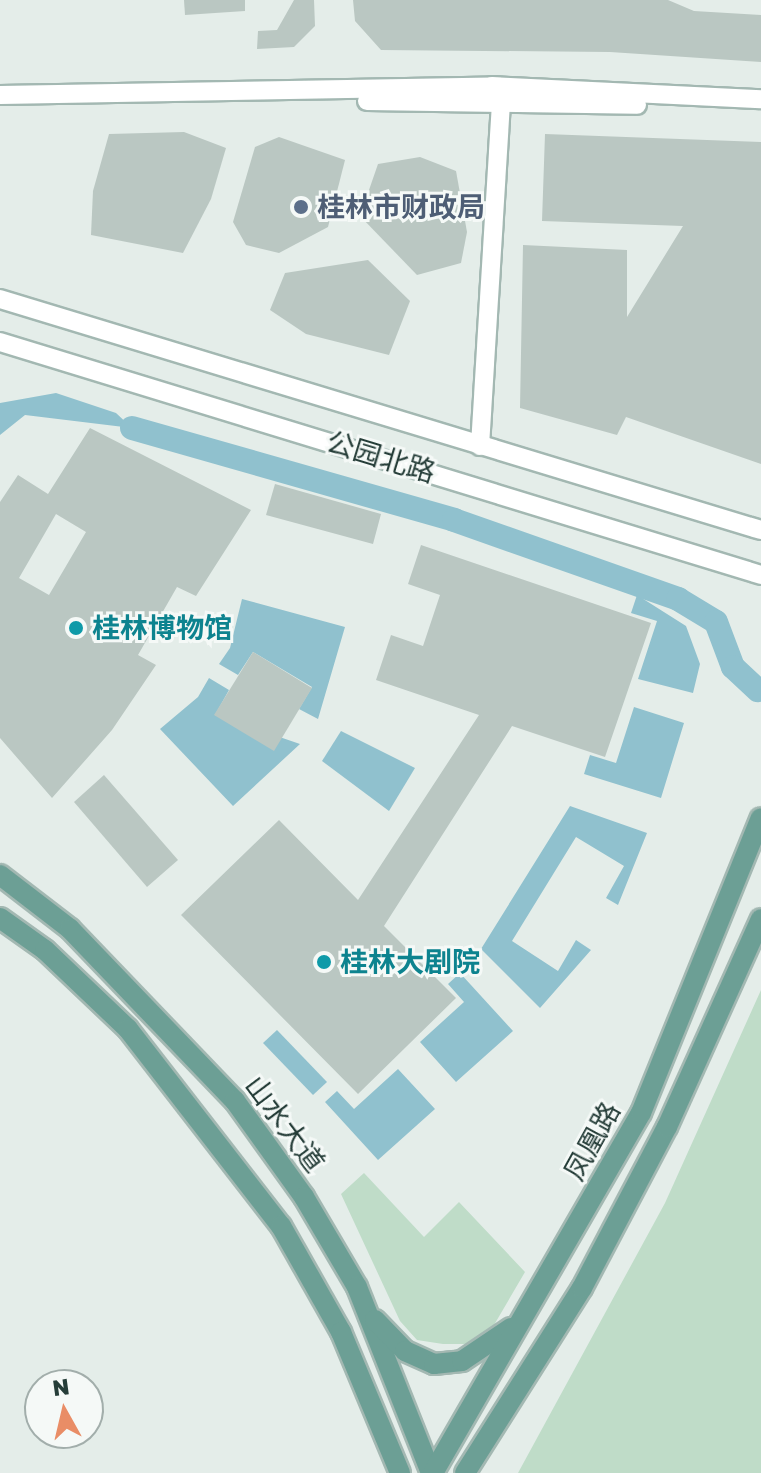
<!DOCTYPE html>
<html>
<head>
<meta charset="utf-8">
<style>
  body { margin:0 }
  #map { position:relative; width:761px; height:1473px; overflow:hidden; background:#e4ede9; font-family:"Golos Text","Noto Sans SC",sans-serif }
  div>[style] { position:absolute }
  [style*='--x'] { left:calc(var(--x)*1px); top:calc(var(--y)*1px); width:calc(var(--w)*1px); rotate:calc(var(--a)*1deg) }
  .green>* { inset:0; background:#bfdcc8 }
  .water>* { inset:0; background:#90c1ce }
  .river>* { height:24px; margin:-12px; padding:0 12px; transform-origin:12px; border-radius:12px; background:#90c1ce }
  .building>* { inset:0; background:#bac7c2 }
  .roads { filter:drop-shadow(2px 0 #a3b8b2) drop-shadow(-2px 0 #a3b8b2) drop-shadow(0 2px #a3b8b2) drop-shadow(0 -2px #a3b8b2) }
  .secondary>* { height:18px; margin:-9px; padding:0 9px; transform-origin:9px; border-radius:9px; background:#fff }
  .primary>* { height:20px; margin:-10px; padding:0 10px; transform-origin:10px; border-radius:10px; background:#6c9f95 }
  .dots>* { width:22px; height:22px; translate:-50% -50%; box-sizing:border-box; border:4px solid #f5f9f7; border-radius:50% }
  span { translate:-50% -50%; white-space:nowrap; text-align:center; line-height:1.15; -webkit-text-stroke:6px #f5f9f7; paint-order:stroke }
  .service-label { font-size:28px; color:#4e5e75; font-weight:700 }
  .left { translate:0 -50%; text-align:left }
  .street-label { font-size:28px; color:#253d38 }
  .culture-label { font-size:28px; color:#0d838f; font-weight:700 }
  .north { position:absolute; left:24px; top:1369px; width:80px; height:80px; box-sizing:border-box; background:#f5f9f7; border:2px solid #a2aeab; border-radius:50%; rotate:352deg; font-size:22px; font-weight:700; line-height:32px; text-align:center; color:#253d38 }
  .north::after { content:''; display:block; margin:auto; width:28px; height:36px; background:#e98d66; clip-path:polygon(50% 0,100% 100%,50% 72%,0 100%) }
</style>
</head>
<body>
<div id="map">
  <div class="green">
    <i style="clip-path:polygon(761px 990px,761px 1473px,518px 1473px,665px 1203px)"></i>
    <i style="clip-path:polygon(364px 1173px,424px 1237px,459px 1202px,525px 1272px,494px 1325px,466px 1344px,443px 1344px,417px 1340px,400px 1321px,341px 1194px)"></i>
  </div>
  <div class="water">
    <i style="clip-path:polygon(56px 393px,116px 413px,132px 428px,25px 415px,0 435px,0 403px)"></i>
    <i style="clip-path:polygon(637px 595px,686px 626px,700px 664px,693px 693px,638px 679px,657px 621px,631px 613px)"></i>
    <i style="clip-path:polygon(242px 599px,345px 627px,318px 719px,299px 709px,312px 687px,253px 652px,238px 675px,219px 664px,230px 648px)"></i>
    <i style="clip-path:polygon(209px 678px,229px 690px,215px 715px,300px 744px,233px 806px,160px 729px,198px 697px)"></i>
    <i style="clip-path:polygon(634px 707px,684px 723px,661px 798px,584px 774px,590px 755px,616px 763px)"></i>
    <i style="clip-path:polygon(341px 731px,415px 768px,389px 811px,322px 761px)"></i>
    <i style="clip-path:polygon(570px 806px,647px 833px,618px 905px,606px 898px,624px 866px,576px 837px,512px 941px,558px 971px,576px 940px,591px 950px,540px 1008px,481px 949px)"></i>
    <i style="clip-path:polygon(460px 973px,513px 1031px,456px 1082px,420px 1042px,464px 1002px,448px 984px)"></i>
    <i style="clip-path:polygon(277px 1030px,327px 1082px,313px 1095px,263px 1043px)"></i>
    <i style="clip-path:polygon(398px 1069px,435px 1109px,378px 1160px,325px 1102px,337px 1091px,354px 1109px)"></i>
  </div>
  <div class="river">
    <i style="--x:132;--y:428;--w:335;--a:15.9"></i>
    <i style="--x:454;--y:520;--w:238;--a:19.4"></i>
    <i style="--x:678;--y:599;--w:44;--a:31.2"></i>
    <i style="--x:716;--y:622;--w:48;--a:69.3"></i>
    <i style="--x:733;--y:667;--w:34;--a:43"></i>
  </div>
  <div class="building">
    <i style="clip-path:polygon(184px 0,245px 0,245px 11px,185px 15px)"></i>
    <i style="clip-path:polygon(294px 0,314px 0,315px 26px,294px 47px,257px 49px,258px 31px,277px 30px)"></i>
    <i style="clip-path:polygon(353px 0,668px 0,694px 11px,761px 15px,761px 62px,610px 52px,381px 50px,355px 21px)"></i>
    <i style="clip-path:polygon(184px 132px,226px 148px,211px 199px,183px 253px,91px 235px,93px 191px,109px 134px)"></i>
    <i style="clip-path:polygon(545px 134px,761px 142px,761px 464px,626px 417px,617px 435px,520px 408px,523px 245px,627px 250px,627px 317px,683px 226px,542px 221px)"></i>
    <i style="clip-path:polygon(279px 137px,345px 160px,328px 227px,279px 253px,246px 245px,233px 222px,255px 147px)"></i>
    <i style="clip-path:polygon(420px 157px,456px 171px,467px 232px,461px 263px,417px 275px,360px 216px,378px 164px)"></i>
    <i style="clip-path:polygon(368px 260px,410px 301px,389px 355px,306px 334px,270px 310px,285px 273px)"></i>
    <i style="clip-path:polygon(evenodd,90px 428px,251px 510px,196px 596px,177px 587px,138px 655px,156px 665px,112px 730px,52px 798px,0 738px,0 502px,18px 475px,48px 494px,90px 428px,56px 514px,86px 532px,49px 595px,19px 578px,56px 514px)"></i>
    <i style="clip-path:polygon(275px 484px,381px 514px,373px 544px,266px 515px)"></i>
    <i style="clip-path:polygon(421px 545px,651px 623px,605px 757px,512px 726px,384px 926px,456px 998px,358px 1094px,181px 915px,279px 820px,358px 900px,479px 715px,376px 680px,391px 635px,423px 646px,440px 595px,408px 584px)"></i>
    <i style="clip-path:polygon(253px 652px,312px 688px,274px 751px,214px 715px)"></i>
    <i style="clip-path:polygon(104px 775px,178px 860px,147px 887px,74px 802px)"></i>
  </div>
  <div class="roads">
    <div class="secondary">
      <i style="--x:0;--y:95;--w:492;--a:-1"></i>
      <i style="--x:492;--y:86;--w:269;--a:2.8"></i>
      <i style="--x:367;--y:101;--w:270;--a:0.8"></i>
      <i style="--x:0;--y:299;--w:795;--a:16.89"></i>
      <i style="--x:0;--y:342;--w:796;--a:17.02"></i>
      <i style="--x:480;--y:446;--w:357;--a:-86.5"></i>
    </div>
    <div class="primary">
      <i style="--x:0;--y:875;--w:88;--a:37.6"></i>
      <i style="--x:70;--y:929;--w:238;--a:46.2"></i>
      <i style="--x:235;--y:1101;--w:118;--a:54.3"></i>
      <i style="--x:304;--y:1197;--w:104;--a:59.5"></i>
      <i style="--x:357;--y:1287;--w:200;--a:68.3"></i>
      <i style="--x:0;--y:918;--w:55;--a:35.4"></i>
      <i style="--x:45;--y:950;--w:115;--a:43.6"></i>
      <i style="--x:128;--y:1029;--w:249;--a:52.2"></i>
      <i style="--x:281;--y:1226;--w:122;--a:60.5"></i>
      <i style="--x:341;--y:1332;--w:153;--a:67.3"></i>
      <i style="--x:375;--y:1320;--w:43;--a:45.9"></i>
      <i style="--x:405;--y:1351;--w:32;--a:24"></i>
      <i style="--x:434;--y:1364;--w:28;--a:-6"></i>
      <i style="--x:462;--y:1361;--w:59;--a:-34"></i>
      <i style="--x:433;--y:1473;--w:416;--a:-60"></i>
      <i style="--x:641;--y:1113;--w:318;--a:-67.9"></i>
      <i style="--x:465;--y:1473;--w:219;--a:-57.7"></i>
      <i style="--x:582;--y:1288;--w:182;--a:-62.2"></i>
      <i style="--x:667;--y:1127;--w:228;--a:-65.7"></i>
    </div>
  </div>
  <div class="dots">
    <i style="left:301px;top:207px;background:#5c6f8a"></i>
    <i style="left:76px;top:628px;background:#0f9aa8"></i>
    <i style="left:324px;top:962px;background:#0f9aa8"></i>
  </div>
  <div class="service-label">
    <span class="left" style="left:317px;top:207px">桂林市财政局</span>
  </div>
  <div class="street-label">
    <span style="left:381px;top:457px;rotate:17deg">公园北路</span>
    <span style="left:285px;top:1124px;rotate:53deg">山水大道</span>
    <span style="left:592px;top:1141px;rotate:-61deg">凤凰路</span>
  </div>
  <div class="culture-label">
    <span class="left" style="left:92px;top:628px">桂林博物馆</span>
    <span class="left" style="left:340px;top:962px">桂林大剧院</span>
  </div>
  <div class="north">N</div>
</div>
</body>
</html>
